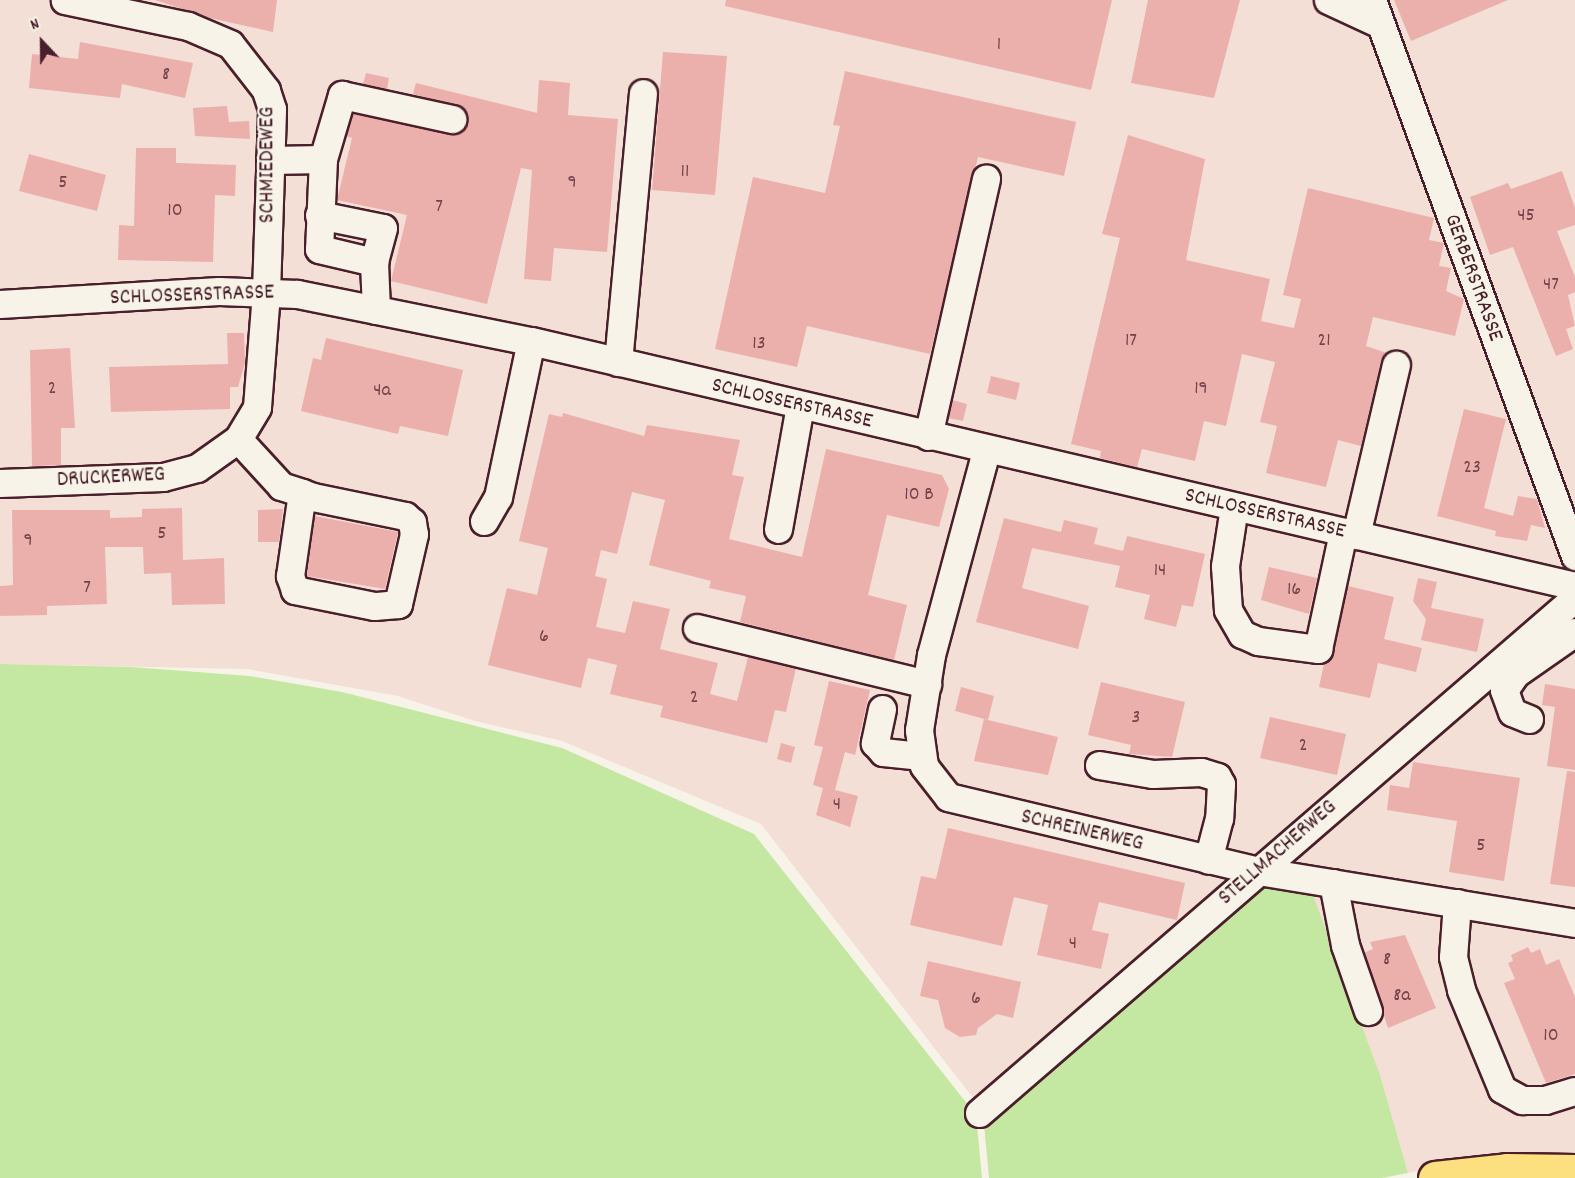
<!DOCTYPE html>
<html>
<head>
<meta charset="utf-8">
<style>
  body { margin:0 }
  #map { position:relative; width:1575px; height:1178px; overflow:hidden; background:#f7f3e8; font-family:Dekko,sans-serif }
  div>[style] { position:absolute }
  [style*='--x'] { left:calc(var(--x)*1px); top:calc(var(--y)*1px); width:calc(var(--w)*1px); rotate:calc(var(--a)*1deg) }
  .built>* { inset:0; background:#f3dfd6 }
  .green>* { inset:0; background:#c4e7a1 }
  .building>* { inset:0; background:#ebb0ac }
  .roads { filter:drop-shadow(2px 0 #4a1f2b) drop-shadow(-2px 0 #4a1f2b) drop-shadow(0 2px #4a1f2b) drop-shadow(0 -2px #4a1f2b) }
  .minor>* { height:27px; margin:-13.5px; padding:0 13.5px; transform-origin:13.5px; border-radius:13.5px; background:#f7f3e8 }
  .major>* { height:33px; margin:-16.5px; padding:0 16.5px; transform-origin:16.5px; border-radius:16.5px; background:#fce080 }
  span { translate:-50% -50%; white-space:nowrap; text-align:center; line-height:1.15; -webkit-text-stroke:4.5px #f7f3e8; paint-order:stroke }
  .number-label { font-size:20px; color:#72434b }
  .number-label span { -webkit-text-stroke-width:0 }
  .street-label { font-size:22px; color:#4a1f2b }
  .north { position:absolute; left:12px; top:12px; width:60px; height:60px; -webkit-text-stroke:4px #f7f3e8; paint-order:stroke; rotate:338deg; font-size:16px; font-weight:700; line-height:24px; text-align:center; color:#4a1f2b }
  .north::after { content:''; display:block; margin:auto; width:21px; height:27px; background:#4a1f2b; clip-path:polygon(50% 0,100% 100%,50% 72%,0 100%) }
</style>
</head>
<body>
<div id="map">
  <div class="built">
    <i style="clip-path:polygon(0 0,1575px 0,1575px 1161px,1451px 1165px,1408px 1173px,1380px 1075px,980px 1107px,761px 824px,562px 741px,475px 721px,398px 696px,247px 669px,0 664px)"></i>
  </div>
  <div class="green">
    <i style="clip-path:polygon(0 664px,131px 667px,249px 676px,342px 692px,562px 748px,754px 834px,976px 1115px,982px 1178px,0 1178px)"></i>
    <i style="clip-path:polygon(1255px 881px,1311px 890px,1380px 1075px,1408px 1173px,1382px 1178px,989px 1178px,983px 1114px)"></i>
  </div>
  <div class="building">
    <i style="clip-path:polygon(155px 0,277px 0,273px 32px,210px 18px)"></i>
    <i style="clip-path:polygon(726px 0,1112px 0,1091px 90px,725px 6px)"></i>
    <i style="clip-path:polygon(1148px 0,1240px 0,1214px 98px,1131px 83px)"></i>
    <i style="clip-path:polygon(1394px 0,1508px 0,1411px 41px)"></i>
    <i style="clip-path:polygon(80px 42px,193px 63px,185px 98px,122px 84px,120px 98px,29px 88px,32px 54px,78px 59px)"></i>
    <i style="clip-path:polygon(663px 52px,727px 56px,715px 195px,652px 190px)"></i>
    <i style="clip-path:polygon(845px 71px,1076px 122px,1064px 176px,978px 157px,930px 354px,807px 326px,797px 367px,715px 349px,753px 177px,825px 193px,840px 126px,833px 125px)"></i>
    <i style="clip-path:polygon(366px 73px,389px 78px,387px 89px,363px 84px)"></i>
    <i style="clip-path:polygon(539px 80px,570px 83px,568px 115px,618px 119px,607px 252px,554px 248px,551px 281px,524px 279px,532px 170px,521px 168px,487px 304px,391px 281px,407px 215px,337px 200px,352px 138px,346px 136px,353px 114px,456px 134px,467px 123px,463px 108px,413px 94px,416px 83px,537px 113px)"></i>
    <i style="clip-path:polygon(227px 106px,229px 122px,249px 121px,250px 139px,195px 136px,193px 108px)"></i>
    <i style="clip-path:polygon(1128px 135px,1205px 159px,1186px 260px,1270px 279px,1261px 321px,1294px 328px,1301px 299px,1283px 295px,1308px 188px,1434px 218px,1429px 240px,1444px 243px,1439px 266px,1451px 268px,1446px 291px,1464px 299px,1455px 336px,1373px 317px,1366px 346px,1387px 353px,1381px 361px,1361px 446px,1338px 440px,1326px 487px,1266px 473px,1277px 426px,1260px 422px,1275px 362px,1242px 354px,1226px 426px,1204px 421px,1195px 461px,1142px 449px,1137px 467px,1100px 458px,1101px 451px,1071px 444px,1120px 238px,1102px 234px)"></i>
    <i style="clip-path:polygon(136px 148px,176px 148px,176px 163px,236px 165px,235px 196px,215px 195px,213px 262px,118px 260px,119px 225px,134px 226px)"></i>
    <i style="clip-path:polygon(29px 154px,106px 175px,97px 211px,19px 191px)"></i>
    <i style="clip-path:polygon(1562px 171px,1575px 208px,1575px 225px,1557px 231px,1575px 277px,1575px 292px,1568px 295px,1575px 326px,1566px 329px,1573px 349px,1556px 356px,1513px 247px,1490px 255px,1470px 197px,1508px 183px,1511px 189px)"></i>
    <i style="clip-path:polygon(227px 333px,244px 333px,245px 363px,238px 387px,230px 387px,230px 409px,111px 412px,109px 367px,228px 364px)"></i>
    <i style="clip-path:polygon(326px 338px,463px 370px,448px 436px,400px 426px,398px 434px,301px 411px,313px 358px,321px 360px)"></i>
    <i style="clip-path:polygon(70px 348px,75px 428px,61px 428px,61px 465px,32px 466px,30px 350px)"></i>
    <i style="clip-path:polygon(991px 376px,1020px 383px,1016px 400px,987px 393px)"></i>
    <i style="clip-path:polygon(952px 400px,967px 404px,963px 421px,948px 418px)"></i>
    <i style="clip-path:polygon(1464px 409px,1506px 419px,1484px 508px,1513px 516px,1518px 496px,1537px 499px,1545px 528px,1531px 525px,1527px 541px,1495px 536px,1496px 531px,1437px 516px)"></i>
    <i style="clip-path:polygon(563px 413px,644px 436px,647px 425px,740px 440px,732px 475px,744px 477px,729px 539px,802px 557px,826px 449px,942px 475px,949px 489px,939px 527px,887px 515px,868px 595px,907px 605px,894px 660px,740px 622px,746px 596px,709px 588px,711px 581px,649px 565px,665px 500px,632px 492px,617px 554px,601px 550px,595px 576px,607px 579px,596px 627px,625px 633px,633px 601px,670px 609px,660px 649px,718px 663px,710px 694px,737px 701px,748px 657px,796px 668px,786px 712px,775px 710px,767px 743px,660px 717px,663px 706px,610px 694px,617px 665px,588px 658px,581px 688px,488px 665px,507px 588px,537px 595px,548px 548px,519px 541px,549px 414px,562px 417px)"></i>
    <i style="clip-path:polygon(182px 508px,183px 560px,224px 558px,225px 604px,172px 605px,171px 573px,144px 574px,143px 547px,105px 547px,107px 604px,47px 606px,47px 615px,0 616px,0 586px,13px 585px,12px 510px,110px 510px,110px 518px,142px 517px,142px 509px)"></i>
    <i style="clip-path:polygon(283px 509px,279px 542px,258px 542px,258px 510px)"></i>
    <i style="clip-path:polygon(315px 516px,398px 532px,385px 589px,307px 576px)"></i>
    <i style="clip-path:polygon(1004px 518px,1061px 532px,1064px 520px,1098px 528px,1094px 544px,1123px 551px,1127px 536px,1205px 554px,1193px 607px,1182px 605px,1176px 627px,1144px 619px,1150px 595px,1115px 587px,1120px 566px,1032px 548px,1022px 588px,1089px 606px,1078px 649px,976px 622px)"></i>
    <i style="clip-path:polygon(1269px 567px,1317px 578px,1309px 614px,1261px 600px)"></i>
    <i style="clip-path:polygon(1418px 578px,1437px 582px,1431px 608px,1484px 619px,1477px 652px,1421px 640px,1426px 619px,1413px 601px)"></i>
    <i style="clip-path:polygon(1348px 586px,1394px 597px,1384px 639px,1422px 648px,1416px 672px,1378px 663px,1370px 698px,1319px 687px,1324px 664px,1333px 652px)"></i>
    <i style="clip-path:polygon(829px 681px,870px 690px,855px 755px,845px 752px,835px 790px,858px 796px,850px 827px,816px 815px,823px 788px,813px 785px,823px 747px,814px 745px)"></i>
    <i style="clip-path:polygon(1101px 682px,1185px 702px,1172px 757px,1129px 754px,1131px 745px,1088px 735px)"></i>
    <i style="clip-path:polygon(1545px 684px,1575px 689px,1575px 770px,1547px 766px,1555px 707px,1542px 705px)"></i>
    <i style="clip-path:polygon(961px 687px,994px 696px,988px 720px,955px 711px)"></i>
    <i style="clip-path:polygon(1270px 717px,1346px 734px,1337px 775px,1260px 758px)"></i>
    <i style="clip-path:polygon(984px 719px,1058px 737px,1048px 775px,974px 761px)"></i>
    <i style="clip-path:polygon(781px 743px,795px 747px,791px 763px,777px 759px)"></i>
    <i style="clip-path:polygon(1413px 762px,1520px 778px,1504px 881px,1449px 872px,1457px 821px,1387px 810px,1390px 785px,1409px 788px)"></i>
    <i style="clip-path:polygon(1567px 771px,1575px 772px,1575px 887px,1550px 884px)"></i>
    <i style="clip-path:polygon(948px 828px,1185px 883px,1177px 920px,1099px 902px,1092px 930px,1109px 934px,1101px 969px,1037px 955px,1048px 905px,1014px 897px,1002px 946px,910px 925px,921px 876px,936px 879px)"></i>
    <i style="clip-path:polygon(1405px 935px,1436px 1008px,1388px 1028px,1364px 953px,1373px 949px,1370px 942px)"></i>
    <i style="clip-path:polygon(1528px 947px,1531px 953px,1540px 949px,1546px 965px,1559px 959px,1575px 997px,1575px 1074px,1546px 1083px,1504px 983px,1515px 979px,1508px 963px,1513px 961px,1511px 955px)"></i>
    <i style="clip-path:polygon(928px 961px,1021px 982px,1013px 1018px,997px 1014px,978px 1028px,976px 1035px,960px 1037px,945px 1028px,938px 1000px,920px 996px)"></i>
  </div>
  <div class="roads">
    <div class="minor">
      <i style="--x:1328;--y:0;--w:55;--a:24.7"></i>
      <i style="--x:1372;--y:0;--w:592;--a:69.94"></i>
      <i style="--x:323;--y:159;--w:90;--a:92.5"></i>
      <i style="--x:319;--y:249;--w:57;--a:13.3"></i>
      <i style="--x:374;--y:262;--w:48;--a:87.6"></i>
      <i style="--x:270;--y:160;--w:53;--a:-1.1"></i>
      <i style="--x:323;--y:159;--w:67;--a:-73.5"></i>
      <i style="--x:342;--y:95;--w:113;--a:12.3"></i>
      <i style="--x:319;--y:215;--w:65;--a:11.5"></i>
      <i style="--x:383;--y:228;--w:35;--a:105"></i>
      <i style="--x:0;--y:304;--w:219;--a:-3.4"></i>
      <i style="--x:219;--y:291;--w:78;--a:2.2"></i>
      <i style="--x:297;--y:294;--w:239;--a:11.4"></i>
      <i style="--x:531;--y:341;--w:1072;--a:13.21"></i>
      <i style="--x:618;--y:362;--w:270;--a:-84.7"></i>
      <i style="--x:928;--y:436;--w:264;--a:-77.3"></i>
      <i style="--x:238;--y:439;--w:64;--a:47.5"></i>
      <i style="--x:281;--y:486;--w:22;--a:18"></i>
      <i style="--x:302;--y:493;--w:12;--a:20"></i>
      <i style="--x:313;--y:497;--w:94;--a:11.7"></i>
      <i style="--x:405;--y:516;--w:9;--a:41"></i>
      <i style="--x:412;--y:522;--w:12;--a:81"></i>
      <i style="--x:414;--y:534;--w:72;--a:102.9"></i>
      <i style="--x:398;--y:604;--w:24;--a:175"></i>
      <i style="--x:374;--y:606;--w:81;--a:-168.6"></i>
      <i style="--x:295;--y:590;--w:15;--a:-110"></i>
      <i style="--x:290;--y:576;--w:84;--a:-81.8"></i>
      <i style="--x:986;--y:451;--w:211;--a:105.1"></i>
      <i style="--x:931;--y:655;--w:76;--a:99.1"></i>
      <i style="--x:919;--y:730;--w:36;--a:82"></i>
      <i style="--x:924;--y:766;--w:39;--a:52"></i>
      <i style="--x:948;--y:797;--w:319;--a:13.4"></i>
      <i style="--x:1258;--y:871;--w:321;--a:9.3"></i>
      <i style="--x:0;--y:483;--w:163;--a:-2.1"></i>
      <i style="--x:163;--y:477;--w:35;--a:-15"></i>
      <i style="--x:197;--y:468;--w:50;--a:-35.3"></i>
      <i style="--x:238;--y:439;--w:37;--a:-59"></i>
      <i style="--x:257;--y:407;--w:115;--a:-85.5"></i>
      <i style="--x:266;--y:292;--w:183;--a:-88.1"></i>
      <i style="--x:272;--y:109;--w:20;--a:-108"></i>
      <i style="--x:266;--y:90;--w:58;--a:-128"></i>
      <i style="--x:230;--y:44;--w:46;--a:-156.8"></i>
      <i style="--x:188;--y:26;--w:126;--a:-168.1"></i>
      <i style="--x:1234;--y:507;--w:60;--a:98.7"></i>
      <i style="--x:1225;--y:566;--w:44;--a:86.1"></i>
      <i style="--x:1228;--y:610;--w:28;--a:60"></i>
      <i style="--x:1242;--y:634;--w:17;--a:24"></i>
      <i style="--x:1258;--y:641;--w:61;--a:7.6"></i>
      <i style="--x:1318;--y:649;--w:120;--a:-77.9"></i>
      <i style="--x:484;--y:521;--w:28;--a:-60"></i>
      <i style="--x:498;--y:497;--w:159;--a:-78.1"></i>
      <i style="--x:778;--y:529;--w:125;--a:-79.9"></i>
      <i style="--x:1356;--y:535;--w:175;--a:-76.8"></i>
      <i style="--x:697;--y:628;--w:237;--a:13.7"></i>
      <i style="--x:882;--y:709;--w:35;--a:102"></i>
      <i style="--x:875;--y:743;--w:12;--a:48"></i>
      <i style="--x:883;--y:752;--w:39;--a:6"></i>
      <i style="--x:1529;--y:719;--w:18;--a:-158"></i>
      <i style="--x:1512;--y:712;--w:23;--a:-110"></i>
      <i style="--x:1504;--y:690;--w:19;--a:-55"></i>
      <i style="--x:1515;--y:674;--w:73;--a:-35"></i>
      <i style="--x:1099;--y:765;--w:55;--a:9.5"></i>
      <i style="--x:1153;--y:774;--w:48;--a:-2.4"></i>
      <i style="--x:1201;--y:772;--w:17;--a:17"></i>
      <i style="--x:1217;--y:777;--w:8;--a:60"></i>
      <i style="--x:1221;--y:784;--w:34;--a:93"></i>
      <i style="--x:1219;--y:818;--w:43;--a:104.7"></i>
      <i style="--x:1333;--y:883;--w:63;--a:79"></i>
      <i style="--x:1345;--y:945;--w:70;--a:70.8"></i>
      <i style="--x:1457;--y:903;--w:54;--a:94.2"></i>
      <i style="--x:1453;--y:957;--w:34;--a:76"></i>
      <i style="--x:1461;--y:990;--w:107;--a:67.5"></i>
      <i style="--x:1502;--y:1089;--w:23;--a:29"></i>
      <i style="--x:1522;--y:1100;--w:23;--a:0"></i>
      <i style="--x:1545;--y:1100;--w:31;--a:-17"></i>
      <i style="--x:979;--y:1113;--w:780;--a:-40.84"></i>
      <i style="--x:1569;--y:603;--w:13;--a:-63"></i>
    </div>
    <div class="major">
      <i style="--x:1435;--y:1178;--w:72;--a:-6.3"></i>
      <i style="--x:1507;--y:1170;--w:68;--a:0.8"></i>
    </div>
  </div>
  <div class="number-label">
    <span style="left:999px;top:45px">1</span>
    <span style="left:166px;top:75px">8</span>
    <span style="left:685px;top:172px">11</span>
    <span style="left:63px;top:183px">5</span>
    <span style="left:572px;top:183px">9</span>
    <span style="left:439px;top:207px">7</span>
    <span style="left:175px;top:211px">10</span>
    <span style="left:1526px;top:216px">45</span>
    <span style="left:1551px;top:285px">47</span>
    <span style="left:1131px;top:341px">17</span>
    <span style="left:1324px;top:341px">21</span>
    <span style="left:759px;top:344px">13</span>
    <span style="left:52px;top:389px">2</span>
    <span style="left:1201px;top:389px">19</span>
    <span style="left:382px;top:391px">4a</span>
    <span style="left:1472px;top:468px">23</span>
    <span style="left:919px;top:495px">10 B</span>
    <span style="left:162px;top:534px">5</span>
    <span style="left:28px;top:541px">9</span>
    <span style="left:1160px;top:571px">14</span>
    <span style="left:87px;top:588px">7</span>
    <span style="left:1294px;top:590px">16</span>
    <span style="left:544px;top:637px">6</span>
    <span style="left:694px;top:698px">2</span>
    <span style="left:1136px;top:718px">3</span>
    <span style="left:1303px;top:746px">2</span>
    <span style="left:837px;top:805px">4</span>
    <span style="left:1481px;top:846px">5</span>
    <span style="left:1073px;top:944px">4</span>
    <span style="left:1387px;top:960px">8</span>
    <span style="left:1402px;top:996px">8a</span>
    <span style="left:976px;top:999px">6</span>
    <span style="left:1551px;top:1036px">10</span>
  </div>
  <div class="street-label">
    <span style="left:268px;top:165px;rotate:-90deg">SCHMIEDEWEG</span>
    <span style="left:1473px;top:278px;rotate:70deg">GERBERSTRASSE</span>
    <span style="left:192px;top:296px;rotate:-2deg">SCHLOSSERSTRASSE</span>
    <span style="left:792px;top:404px;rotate:13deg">SCHLOSSERSTRASSE</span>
    <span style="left:111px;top:478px;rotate:-3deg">DRUCKERWEG</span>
    <span style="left:1265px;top:514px;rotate:13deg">SCHLOSSERSTRASSE</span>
    <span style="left:1082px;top:831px;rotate:13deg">SCHREINERWEG</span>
    <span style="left:1278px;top:853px;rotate:-41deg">STELLMACHERWEG</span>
  </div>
  <div class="north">N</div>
</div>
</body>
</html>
